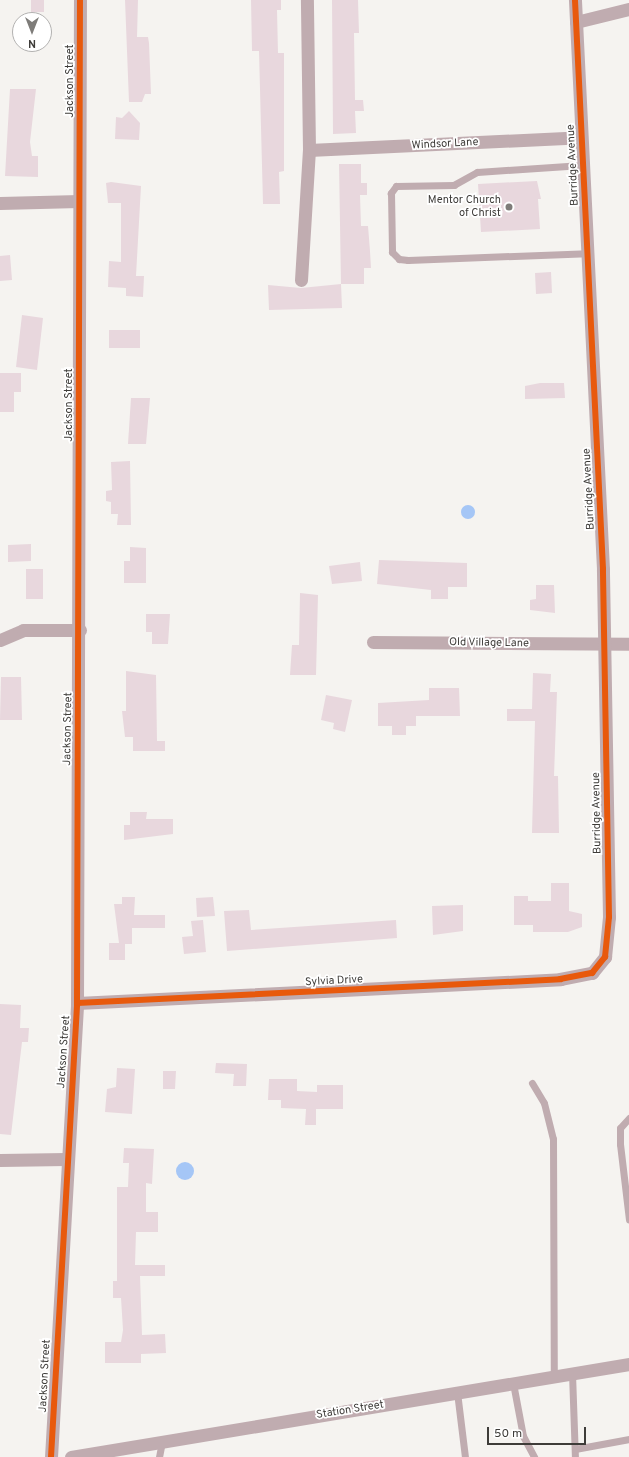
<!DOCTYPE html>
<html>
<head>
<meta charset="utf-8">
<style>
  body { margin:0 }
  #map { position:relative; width:629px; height:1457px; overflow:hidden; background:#f5f3f0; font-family:Overpass,sans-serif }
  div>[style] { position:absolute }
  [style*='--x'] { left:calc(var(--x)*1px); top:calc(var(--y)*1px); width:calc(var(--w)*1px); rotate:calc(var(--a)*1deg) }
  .water>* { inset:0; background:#a5c6f6 }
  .round { border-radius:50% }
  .building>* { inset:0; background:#e8d7dd }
  .lane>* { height:7px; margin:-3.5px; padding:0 3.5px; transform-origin:3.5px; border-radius:3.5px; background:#c0acb0 }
  .street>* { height:13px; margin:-6.5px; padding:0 6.5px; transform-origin:6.5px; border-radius:6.5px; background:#c0acb0 }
  .cycleway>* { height:6px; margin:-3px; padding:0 3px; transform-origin:3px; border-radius:3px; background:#e8590c }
  .dots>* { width:11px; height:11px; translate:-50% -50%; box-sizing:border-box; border:2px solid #fff; border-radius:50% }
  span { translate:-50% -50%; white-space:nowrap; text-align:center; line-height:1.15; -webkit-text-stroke:3.5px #fff; paint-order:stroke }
  .street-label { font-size:11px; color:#3e3c39 }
  .poi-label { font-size:11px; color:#3e3c39 }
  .right { translate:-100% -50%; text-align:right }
  .north { position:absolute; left:12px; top:12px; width:40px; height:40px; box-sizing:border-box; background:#fff; border:1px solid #b2b1b0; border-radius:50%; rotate:180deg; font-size:11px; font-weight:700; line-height:16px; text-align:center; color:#3e3c39 }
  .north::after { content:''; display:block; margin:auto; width:14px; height:18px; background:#7e7c79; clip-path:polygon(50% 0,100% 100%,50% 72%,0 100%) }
  .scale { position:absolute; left:487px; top:1427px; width:99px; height:18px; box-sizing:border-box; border:2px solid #3e3c39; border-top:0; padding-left:5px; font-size:12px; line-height:14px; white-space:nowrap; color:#3e3c39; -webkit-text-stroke:3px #fff; paint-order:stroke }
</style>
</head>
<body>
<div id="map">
  <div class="water">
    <i class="round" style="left:461px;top:505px;width:14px;height:14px"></i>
    <i class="round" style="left:176px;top:1162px;width:18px;height:18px"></i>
  </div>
  <div class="building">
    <i style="clip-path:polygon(31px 0,44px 0,44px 12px,31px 12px)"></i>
    <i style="clip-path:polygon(125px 0,138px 0,137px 37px,148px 37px,149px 43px,151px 94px,145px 94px,142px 102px,129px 102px)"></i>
    <i style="clip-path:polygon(251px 0,281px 0,281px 10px,277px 10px,278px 53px,284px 53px,284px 171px,279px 172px,280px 204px,263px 204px,259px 51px,252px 51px)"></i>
    <i style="clip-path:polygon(332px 0,358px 0,359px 33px,354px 33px,355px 100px,363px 100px,364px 111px,355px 111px,356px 133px,333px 134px)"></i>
    <i style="clip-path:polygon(10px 89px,36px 89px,30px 142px,32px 156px,38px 156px,38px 177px,5px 176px)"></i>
    <i style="clip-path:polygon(129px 111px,140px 123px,139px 140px,115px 139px,116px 117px,122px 118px)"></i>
    <i style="clip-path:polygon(339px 164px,361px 164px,361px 183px,367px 183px,367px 195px,360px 195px,361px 226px,368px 226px,370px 251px,371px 268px,364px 268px,364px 284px,341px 284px)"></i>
    <i style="clip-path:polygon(537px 181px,541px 199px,538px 199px,540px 229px,481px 232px,478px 184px)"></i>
    <i style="clip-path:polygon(111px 182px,141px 186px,136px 276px,144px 276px,143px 297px,126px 296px,126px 288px,108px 287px,109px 261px,121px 262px,121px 203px,108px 203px,106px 183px)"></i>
    <i style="clip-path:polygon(10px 255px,12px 280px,0 281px,0 256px)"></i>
    <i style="clip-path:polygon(551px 272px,552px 293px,536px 294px,535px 273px)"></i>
    <i style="clip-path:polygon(341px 284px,342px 308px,269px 310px,268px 285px,301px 288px)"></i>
    <i style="clip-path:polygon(22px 315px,43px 318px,37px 370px,16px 367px)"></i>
    <i style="clip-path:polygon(109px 330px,140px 330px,140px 348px,109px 348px)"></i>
    <i style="clip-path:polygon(0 373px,21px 373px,21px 392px,14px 392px,14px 412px,0 412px)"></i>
    <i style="clip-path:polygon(540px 383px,564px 383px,565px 398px,525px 399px,525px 386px)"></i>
    <i style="clip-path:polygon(131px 398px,150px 398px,146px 444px,128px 444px)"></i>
    <i style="clip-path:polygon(130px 461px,131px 525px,117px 525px,118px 514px,111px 514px,111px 502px,106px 501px,106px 491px,112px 490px,111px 462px)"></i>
    <i style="clip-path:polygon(31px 544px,31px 561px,8px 562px,8px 545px)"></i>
    <i style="clip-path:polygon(130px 547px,146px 548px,146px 583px,124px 583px,124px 561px,130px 561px)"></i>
    <i style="clip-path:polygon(379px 560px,467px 563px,467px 587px,448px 587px,448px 599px,431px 599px,431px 590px,377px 584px)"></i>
    <i style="clip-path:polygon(360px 562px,362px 581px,332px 584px,329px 566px)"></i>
    <i style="clip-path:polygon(26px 569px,43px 569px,43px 599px,26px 599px)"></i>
    <i style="clip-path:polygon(536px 585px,554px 585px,555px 613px,530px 610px,530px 600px,536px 599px)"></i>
    <i style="clip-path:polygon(300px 593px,318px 595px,316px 675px,290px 675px,292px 645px,299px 645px)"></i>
    <i style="clip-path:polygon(146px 614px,170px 614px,168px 644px,152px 644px,152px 632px,146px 632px)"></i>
    <i style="clip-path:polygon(126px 671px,156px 675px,157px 741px,165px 741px,165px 751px,133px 751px,133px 737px,125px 737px,122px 711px,126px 711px)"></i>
    <i style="clip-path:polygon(533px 673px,551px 674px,550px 692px,557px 692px,554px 776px,558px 776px,559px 833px,532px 833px,535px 721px,507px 721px,507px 709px,532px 709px)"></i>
    <i style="clip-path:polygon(1px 677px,21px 677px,22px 720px,0 720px)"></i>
    <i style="clip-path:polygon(429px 688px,459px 688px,460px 716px,416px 716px,416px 726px,406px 726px,406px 735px,392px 735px,392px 726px,378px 726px,378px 703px,429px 700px)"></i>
    <i style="clip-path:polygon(326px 695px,352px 700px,345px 732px,333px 729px,334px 723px,321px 720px)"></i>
    <i style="clip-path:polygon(130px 812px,147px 812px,146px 819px,173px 819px,173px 834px,124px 840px,124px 825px,130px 825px)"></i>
    <i style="clip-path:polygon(551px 883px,569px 883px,569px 911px,582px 914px,582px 927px,568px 932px,533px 932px,533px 925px,514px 925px,514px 896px,528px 896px,528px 901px,551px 901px)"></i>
    <i style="clip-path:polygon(122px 897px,135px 897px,134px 915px,165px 915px,165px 928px,132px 928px,132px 944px,125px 944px,125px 960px,109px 960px,109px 943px,119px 943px,114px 904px,122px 904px)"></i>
    <i style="clip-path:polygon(213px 897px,215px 916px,197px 917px,196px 898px)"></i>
    <i style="clip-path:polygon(463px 905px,463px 931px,433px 935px,432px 906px)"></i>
    <i style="clip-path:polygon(249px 910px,251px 930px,396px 920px,397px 938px,227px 951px,224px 911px)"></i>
    <i style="clip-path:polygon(203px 920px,206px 952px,184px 954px,182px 937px,193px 936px,191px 921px)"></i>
    <i style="clip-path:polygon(0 1004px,21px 1005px,20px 1028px,29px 1028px,28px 1042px,22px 1042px,11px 1135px,0 1134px)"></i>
    <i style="clip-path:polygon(216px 1063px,247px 1064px,246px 1086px,233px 1086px,234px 1074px,215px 1073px)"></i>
    <i style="clip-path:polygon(117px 1068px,135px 1069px,132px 1114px,105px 1112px,107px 1089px,116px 1087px)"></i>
    <i style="clip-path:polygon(163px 1071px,176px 1071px,175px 1089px,163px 1089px)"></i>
    <i style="clip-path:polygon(269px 1079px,297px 1079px,297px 1091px,317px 1092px,317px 1085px,343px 1085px,343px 1109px,316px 1109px,316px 1125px,305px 1125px,306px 1109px,281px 1108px,281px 1100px,268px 1100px)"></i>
    <i style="clip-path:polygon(124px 1148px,154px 1149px,152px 1184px,146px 1183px,146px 1212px,158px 1212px,158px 1232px,136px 1232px,135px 1265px,165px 1265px,165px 1276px,140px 1276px,142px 1335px,165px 1334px,166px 1353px,141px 1354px,141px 1363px,105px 1363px,105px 1342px,121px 1342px,123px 1330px,121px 1298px,113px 1298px,113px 1281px,117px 1281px,117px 1187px,128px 1187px,129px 1163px,123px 1163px)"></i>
  </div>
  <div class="lane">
    <i style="--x:582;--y:165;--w:105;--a:176.2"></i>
    <i style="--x:477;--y:172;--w:26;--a:151"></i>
    <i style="--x:454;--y:185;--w:58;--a:179"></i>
    <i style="--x:396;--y:186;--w:9;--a:126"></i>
    <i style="--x:391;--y:193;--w:59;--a:89"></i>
    <i style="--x:392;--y:252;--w:10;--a:45"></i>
    <i style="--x:399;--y:259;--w:9;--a:6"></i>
    <i style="--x:408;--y:260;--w:179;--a:-2.2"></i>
    <i style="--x:532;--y:1083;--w:23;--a:59"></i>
    <i style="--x:544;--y:1103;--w:37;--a:76"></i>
    <i style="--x:553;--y:1139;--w:237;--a:89.8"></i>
    <i style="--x:629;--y:1118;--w:13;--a:132"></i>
    <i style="--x:620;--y:1128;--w:16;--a:90"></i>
    <i style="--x:620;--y:1144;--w:76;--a:83.2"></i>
    <i style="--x:572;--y:1373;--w:84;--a:88"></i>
    <i style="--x:513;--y:1383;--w:54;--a:79.3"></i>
    <i style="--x:523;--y:1436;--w:24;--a:62"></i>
    <i style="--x:457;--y:1392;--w:65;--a:83"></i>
    <i style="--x:575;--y:1449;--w:55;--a:-10.5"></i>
    <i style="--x:159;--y:1457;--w:15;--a:-79"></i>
  </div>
  <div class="street">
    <i style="--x:576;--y:22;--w:55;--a:-13.8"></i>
    <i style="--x:309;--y:150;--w:272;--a:-2.7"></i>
    <i style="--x:0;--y:203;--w:79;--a:-1.5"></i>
    <i style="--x:301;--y:280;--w:130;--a:-86.5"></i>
    <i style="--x:309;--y:150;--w:150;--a:-90.8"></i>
    <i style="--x:0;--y:640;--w:25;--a:-23"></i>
    <i style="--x:23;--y:630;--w:57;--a:0"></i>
    <i style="--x:373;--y:642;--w:256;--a:0.4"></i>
    <i style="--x:77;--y:1003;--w:484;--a:-2.8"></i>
    <i style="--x:560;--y:979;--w:33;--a:-11"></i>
    <i style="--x:592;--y:973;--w:21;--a:-51"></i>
    <i style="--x:605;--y:957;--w:40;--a:-84.3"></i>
    <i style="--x:609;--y:917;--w:348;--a:-91"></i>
    <i style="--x:603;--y:569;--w:570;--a:-92.82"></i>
    <i style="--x:0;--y:1160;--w:66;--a:-0.9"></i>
    <i style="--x:51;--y:1457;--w:455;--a:-86.7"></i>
    <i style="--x:77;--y:1003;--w:1003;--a:-89.83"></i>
    <i style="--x:71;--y:1457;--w:566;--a:-9.46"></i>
  </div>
  <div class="cycleway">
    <i style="--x:77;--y:1003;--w:484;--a:-2.8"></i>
    <i style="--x:560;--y:979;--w:33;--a:-11"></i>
    <i style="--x:592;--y:973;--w:21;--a:-51"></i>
    <i style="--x:605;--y:957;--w:40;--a:-84.3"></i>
    <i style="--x:609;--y:917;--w:348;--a:-91"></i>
    <i style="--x:603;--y:569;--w:570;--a:-92.82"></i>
    <i style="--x:51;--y:1457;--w:455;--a:-86.7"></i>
    <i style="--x:77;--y:1003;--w:1003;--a:-89.83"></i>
  </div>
  <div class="dots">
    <i style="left:509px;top:207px;background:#7e7c79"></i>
  </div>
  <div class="street-label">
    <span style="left:70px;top:81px;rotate:-90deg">Jackson Street</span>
    <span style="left:445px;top:144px;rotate:-3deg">Windsor Lane</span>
    <span style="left:573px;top:165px;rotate:-93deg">Burridge Avenue</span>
    <span style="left:69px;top:405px;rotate:-90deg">Jackson Street</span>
    <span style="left:589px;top:489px;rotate:-93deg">Burridge Avenue</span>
    <span style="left:489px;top:643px;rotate:1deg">Old Village Lane</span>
    <span style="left:68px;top:729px;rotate:-89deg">Jackson Street</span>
    <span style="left:597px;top:813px;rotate:-91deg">Burridge Avenue</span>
    <span style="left:334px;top:981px;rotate:-3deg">Sylvia Drive</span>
    <span style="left:64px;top:1052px;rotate:-86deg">Jackson Street</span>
    <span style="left:45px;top:1376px;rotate:-87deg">Jackson Street</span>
    <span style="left:350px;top:1410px;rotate:-9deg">Station Street</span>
  </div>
  <div class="poi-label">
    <span class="right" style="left:501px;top:207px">Mentor Church<br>of Christ</span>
  </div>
  <div class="north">N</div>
  <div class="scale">50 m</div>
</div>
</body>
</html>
